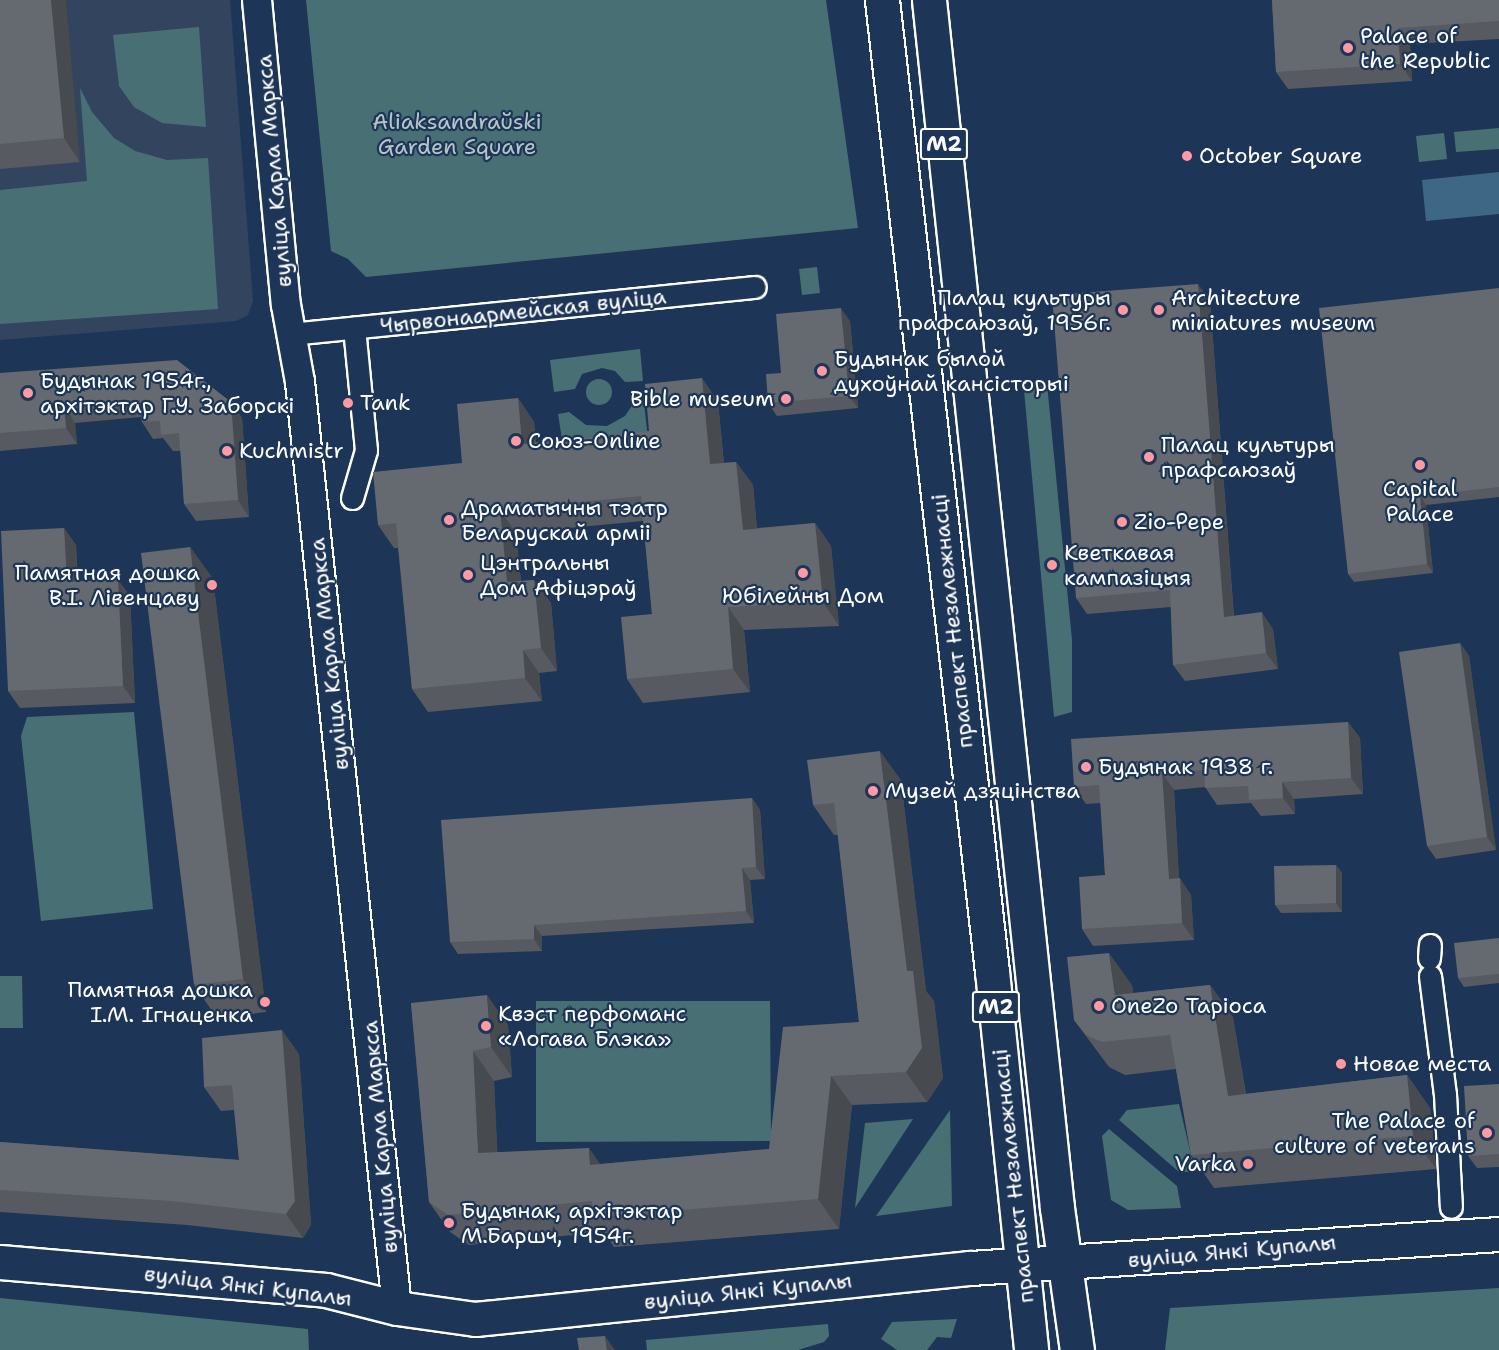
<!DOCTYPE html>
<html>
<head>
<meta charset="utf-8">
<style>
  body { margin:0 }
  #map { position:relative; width:1499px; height:1350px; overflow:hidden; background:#1d3557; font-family:"Shantell Sans",sans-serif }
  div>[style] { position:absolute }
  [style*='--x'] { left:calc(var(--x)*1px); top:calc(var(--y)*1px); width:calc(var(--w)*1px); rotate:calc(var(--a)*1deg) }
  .built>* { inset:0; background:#33455e }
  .green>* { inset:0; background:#487074 }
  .round { border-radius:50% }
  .water>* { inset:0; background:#3e6785 }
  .roads { filter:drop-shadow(2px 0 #fff) drop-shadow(-2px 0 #fff) drop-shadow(0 2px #fff) drop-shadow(0 -2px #fff) }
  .pedestrian>* { height:21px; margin:-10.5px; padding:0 10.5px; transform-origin:10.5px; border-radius:10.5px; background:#1d3557 }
  .minor>* { height:28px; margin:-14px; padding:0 14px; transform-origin:14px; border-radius:14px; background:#1d3557 }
  .secondary>* { height:33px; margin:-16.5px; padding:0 16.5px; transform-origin:16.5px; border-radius:16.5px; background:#1d3557 }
  .primary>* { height:33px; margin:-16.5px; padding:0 16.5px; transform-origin:16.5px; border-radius:16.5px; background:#1d3557 }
  .wall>* { inset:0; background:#575a60 }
  .shaded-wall>* { inset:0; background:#474a4e }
  .building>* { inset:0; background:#656970 }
  .dots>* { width:16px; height:16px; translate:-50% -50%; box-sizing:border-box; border:3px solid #1d3557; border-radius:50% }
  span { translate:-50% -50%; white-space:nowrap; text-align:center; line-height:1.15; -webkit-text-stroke:4.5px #1d3557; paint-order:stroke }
  .shield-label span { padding:2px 4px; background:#1d3557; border:2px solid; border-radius:4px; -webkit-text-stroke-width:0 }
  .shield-label { font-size:21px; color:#fff; font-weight:700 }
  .poi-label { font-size:22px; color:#fff }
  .left { translate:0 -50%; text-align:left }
  .right { translate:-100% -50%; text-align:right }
  .park-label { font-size:22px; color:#b6c6c7 }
  .street-label { font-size:22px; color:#fff }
</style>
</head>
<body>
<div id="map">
  <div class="built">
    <i style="clip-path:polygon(0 0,230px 0,253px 301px,248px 315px,236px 321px,0 340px)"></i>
  </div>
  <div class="green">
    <i style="clip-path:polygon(306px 0,826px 0,858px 228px,366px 277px,348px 259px,331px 251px)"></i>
    <i style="clip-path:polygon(199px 27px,206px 127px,162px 123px,134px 107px,119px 86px,113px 35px)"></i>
    <i style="clip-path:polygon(80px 88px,92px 112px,114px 138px,135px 151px,167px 160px,208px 158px,218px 309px,0 324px,0 190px,87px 181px)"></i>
    <i style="clip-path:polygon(1499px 128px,1499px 149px,1456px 152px,1454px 132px)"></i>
    <i style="clip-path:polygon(1444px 133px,1447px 159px,1419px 162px,1416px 136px)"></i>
    <i style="clip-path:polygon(817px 267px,820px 293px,802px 295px,799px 269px)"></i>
    <i style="clip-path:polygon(640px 349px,643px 381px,625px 382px,615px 371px,602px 368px,582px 374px,575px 389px,554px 392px,550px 360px)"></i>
    <i class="round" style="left:586px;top:379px;width:26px;height:26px"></i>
    <i style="clip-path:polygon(1047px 384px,1072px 640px,1072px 712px,1054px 717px,1024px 390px)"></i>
    <i style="clip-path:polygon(644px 403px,649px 448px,565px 458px,558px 414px,569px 412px,586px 425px,607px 426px,625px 416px,633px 404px)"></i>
    <i style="clip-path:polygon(134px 712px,153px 909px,41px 921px,21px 736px,27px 717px)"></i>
    <i style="clip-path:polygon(0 976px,22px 976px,23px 1028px,0 1028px)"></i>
    <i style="clip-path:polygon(536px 1001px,770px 1001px,771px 1141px,536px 1142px)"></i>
    <i style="clip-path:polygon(1179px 1104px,1195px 1172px,1179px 1172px,1119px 1120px,1127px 1110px)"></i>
    <i style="clip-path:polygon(950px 1110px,952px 1206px,876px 1216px)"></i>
    <i style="clip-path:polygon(913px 1119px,855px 1208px,865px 1123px)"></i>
    <i style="clip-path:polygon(1109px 1129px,1177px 1186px,1181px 1208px,1128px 1210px,1111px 1200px,1102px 1136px)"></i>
    <i style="clip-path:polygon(1499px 1288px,1499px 1350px,1165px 1350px,1170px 1308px)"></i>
    <i style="clip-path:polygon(0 1298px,308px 1329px,309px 1350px,0 1350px)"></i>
    <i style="clip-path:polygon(957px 1319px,951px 1338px,937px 1337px,927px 1350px,897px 1350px,881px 1339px,892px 1322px)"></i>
    <i style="clip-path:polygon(828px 1324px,829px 1336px,824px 1342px,798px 1350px,647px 1350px,646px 1340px)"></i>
  </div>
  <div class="water">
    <i style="clip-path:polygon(1499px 172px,1499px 214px,1426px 221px,1422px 180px)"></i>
  </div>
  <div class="roads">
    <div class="pedestrian">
      <i style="--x:291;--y:334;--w:466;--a:-5.8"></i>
      <i style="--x:352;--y:498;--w:50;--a:-73.7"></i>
      <i style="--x:366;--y:450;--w:123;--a:-95.6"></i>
      <i style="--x:1429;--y:958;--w:13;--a:-86"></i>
      <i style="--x:1430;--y:976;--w:119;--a:82.8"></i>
      <i style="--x:1445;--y:1094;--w:113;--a:87"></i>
    </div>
    <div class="minor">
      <i style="--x:257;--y:0;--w:306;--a:84.6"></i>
      <i style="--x:286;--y:305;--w:78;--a:79.7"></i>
      <i style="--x:300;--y:382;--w:931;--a:84.02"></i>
    </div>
    <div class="secondary">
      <i style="--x:0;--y:1262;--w:327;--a:4.9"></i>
      <i style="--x:326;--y:1290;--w:73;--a:14.2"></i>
      <i style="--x:397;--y:1308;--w:79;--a:8"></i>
      <i style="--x:475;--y:1319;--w:498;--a:-5.9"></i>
      <i style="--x:970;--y:1268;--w:530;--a:-3.68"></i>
    </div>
    <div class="primary">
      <i style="--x:882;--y:0;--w:977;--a:83.54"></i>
      <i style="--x:992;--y:971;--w:381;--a:84.1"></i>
      <i style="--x:929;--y:0;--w:1215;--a:83.95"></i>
      <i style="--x:1057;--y:1208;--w:143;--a:82"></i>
    </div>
  </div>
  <div class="wall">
    <i style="clip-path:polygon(0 0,80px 162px,0 169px)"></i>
    <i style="clip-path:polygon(1272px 0,1499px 0,1499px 39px,1410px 44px,1412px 81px,1288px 89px,1276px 72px)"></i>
    <i style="clip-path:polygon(1499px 288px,1499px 497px,1426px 505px,1433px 573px,1354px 582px,1348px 574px)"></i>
    <i style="clip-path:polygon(1210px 300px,1234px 616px,1273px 629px,1278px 669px,1185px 681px,1173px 665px,1171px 607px,1087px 614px,1076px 598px)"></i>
    <i style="clip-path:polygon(850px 321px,858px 408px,777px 416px,768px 403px,781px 373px)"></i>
    <i style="clip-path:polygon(0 373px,231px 402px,242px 418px,249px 517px,196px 521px,184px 504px,181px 451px,173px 451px,163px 438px,153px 439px,142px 422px,141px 417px,75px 423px,77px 444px,0 451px)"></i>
    <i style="clip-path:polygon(702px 378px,718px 402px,724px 463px,736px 462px,753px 485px,757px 528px,815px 523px,831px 546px,839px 626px,744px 630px,750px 692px,643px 703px,627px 679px,652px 614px,643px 521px,516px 533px,521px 581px,534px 580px,551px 603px,557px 671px,539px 673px,542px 701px,428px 712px,412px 689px,398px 548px,394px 548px,378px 525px,462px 463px,518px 398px,534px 422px,536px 442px,649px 431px)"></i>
    <i style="clip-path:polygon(64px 528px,76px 545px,78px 581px,118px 580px,130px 596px,135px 703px,20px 708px,8px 691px)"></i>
    <i style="clip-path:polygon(190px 547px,213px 579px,266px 1012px,217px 1018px,194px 985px)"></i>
    <i style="clip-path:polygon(1460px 643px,1469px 656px,1496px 850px,1436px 859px,1427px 846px)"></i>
    <i style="clip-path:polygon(1348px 722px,1360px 738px,1363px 794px,1294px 799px,1295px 814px,1261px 816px,1251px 803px,1217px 805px,1205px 787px,1174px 790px,1179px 878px,1191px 895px,1194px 940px,1093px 946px,1082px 929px,1105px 875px,1101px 803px,1086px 804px,1074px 787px)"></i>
    <i style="clip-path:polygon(901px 780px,926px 991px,934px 1001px,943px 1078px,927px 1102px,852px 1105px,839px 1229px,614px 1247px,604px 1232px,469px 1245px,450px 1232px,429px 1202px,411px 1003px,508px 1025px,512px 1077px,494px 1081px,497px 1152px,600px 1164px,769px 1149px,859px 1022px,838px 835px,834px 835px,813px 805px)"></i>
    <i style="clip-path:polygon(752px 798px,760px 810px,765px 879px,750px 880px,754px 923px,542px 936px,542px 951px,458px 954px,450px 942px)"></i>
    <i style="clip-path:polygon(1336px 865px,1342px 873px,1342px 912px,1281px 913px,1275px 905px)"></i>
    <i style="clip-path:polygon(1499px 938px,1499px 983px,1464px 987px,1458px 978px)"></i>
    <i style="clip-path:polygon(1132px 985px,1133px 993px,1210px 985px,1233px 1017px,1246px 1094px,1407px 1075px,1430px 1108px,1436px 1169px,1214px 1188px,1191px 1155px,1176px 1069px,1125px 1075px,1109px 1067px,1074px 1020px)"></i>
    <i style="clip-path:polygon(299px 1054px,311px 1225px,303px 1238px,187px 1225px,0 1212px,0 1142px,239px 1160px,234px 1110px,221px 1111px,204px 1087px)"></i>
    <i style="clip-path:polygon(1499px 1084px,1499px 1167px,1477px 1168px,1468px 1156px)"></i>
  </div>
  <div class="shaded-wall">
    <i style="clip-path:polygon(51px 0,66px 0,80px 162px,64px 138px)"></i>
    <i style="clip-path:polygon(1398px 28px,1410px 44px,1412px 81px,1400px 64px)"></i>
    <i style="clip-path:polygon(1198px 284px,1210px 300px,1235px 634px,1224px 617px)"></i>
    <i style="clip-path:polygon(841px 308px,850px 321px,858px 408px,849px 396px)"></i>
    <i style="clip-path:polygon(702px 378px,718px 402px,726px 488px,710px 464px)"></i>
    <i style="clip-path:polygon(518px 398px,534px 422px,538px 467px,522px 444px)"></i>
    <i style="clip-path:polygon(231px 402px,242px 418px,249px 517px,238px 500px)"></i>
    <i style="clip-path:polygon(64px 406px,75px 423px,77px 444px,66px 428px)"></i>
    <i style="clip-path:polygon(736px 462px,753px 485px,759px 553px,743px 530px)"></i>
    <i style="clip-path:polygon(1420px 496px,1426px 505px,1433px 573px,1427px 564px)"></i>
    <i style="clip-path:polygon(500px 510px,516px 533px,523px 606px,507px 582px)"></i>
    <i style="clip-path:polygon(815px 523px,831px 546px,839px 626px,823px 602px)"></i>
    <i style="clip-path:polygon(64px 528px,76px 545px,78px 599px,67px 582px)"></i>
    <i style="clip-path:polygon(190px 547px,213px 579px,266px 1012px,243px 979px)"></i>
    <i style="clip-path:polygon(118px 580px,130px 596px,135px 703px,123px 686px)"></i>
    <i style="clip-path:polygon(534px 580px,551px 603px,557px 671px,541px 648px)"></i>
    <i style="clip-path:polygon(728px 607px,744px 630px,750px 692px,733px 669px)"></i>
    <i style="clip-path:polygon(1262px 612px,1273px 629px,1278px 669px,1266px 653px)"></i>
    <i style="clip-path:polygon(1460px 643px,1469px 656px,1496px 850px,1487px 837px)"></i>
    <i style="clip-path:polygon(523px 650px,539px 673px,542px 701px,525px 678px)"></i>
    <i style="clip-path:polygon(1348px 722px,1360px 738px,1363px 794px,1351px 778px)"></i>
    <i style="clip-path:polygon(880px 751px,901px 780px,926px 991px,934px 1001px,943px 1078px,927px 1102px,906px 1072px,907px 971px)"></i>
    <i style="clip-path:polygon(1162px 773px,1174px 790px,1180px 896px,1169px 879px)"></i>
    <i style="clip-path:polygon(1282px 782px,1294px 799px,1295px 814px,1283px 798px)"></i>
    <i style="clip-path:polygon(752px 798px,760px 810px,765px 879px,756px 867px)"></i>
    <i style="clip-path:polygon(1336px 865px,1342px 873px,1342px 912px,1336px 903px)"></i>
    <i style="clip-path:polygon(742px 868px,750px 880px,754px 923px,746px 911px)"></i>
    <i style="clip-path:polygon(1180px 878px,1191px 895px,1194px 940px,1182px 923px)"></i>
    <i style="clip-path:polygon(534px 925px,542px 936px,542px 951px,534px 939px)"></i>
    <i style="clip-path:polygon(1109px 953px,1132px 985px,1138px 1028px,1115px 995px)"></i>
    <i style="clip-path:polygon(1210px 985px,1233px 1017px,1251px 1129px,1228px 1096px)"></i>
    <i style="clip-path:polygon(487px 995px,508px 1025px,512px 1077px,491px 1047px)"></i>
    <i style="clip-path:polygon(282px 1030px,299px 1054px,311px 1225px,303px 1238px,286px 1214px)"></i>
    <i style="clip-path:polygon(473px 1051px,494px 1081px,499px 1183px,478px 1153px)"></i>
    <i style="clip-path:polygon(1407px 1075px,1430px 1108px,1436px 1169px,1413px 1136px)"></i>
    <i style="clip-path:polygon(831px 1076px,852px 1105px,839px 1229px,818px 1199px)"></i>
    <i style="clip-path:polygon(589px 1148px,610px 1178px,590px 1165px)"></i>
    <i style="clip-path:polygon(605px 1336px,615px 1350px,607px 1350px)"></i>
  </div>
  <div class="building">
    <i style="clip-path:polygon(0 0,51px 0,64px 138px,0 144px)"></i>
    <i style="clip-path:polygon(1272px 0,1499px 0,1499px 21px,1398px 28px,1400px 64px,1276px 72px)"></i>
    <i style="clip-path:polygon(1198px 284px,1224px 617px,1262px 612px,1266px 653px,1173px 665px,1170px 590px,1076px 598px,1052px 295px)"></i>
    <i style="clip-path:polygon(1499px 288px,1499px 487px,1420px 496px,1427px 564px,1348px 574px,1319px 308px)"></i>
    <i style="clip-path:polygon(841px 308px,849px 396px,768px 403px,766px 374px,781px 373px,776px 314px)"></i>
    <i style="clip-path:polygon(177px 360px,231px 402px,238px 500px,184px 504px,179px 433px,161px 435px,160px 421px,142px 422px,140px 400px,64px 406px,66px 428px,0 433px,0 373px)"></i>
    <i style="clip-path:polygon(702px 378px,710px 464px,736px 462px,743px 530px,815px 523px,823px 602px,728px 607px,733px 669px,627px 679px,621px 617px,652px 614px,641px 496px,500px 510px,507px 582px,534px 580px,541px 648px,523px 650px,525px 678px,412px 689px,396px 523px,378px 525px,373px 472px,462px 463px,457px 404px,518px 398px,522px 444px,649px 431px,645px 384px)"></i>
    <i style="clip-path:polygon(64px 528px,67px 582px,118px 580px,123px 686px,8px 691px,1px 531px)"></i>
    <i style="clip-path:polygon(190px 547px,243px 979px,194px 985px,141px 553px)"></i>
    <i style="clip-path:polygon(1460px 643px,1487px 837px,1427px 846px,1399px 652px)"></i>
    <i style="clip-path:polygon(1348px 722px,1351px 778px,1282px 782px,1283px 798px,1249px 800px,1248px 786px,1205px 788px,1204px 770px,1162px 773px,1169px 879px,1180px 878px,1182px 923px,1082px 929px,1079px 877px,1105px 875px,1099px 785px,1074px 787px,1071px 739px)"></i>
    <i style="clip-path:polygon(880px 751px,907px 971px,913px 971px,922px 1048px,906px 1072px,831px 1076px,818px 1199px,593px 1217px,592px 1201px,448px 1215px,429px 1202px,411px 1003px,487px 995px,491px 1047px,473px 1051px,478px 1153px,589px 1148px,590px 1165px,769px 1149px,783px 1027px,859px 1022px,834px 803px,813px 805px,807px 760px)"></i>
    <i style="clip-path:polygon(752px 798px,756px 867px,742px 868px,746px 911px,534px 925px,534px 939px,450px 942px,441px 820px)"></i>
    <i style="clip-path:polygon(1336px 865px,1336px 903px,1275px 905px,1274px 866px)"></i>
    <i style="clip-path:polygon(1499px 938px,1499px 974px,1458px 978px,1454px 943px)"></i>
    <i style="clip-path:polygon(1109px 953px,1115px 995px,1210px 985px,1228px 1096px,1407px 1075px,1413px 1136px,1191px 1155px,1170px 1035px,1102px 1042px,1086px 1035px,1074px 1020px,1067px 957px)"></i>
    <i style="clip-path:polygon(282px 1030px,295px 1201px,286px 1214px,171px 1201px,0 1190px,0 1142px,239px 1160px,232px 1085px,204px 1087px,202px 1038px)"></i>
    <i style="clip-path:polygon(1499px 1084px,1499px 1154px,1468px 1156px,1464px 1086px)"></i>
    <i style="clip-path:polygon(605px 1336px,607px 1350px,579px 1350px,577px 1338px)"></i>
  </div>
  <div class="dots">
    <i style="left:1348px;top:48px;background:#ff9aa2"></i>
    <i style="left:1187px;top:156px;background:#ff9aa2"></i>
    <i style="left:1123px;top:310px;background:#ff9aa2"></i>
    <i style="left:1159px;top:310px;background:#ff9aa2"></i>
    <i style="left:822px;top:371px;background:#ff9aa2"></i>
    <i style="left:28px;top:393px;background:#ff9aa2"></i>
    <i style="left:786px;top:399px;background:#ff9aa2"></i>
    <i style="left:348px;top:403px;background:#ff9aa2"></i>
    <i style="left:516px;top:441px;background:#ff9aa2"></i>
    <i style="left:227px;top:451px;background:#ff9aa2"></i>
    <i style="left:1149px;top:457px;background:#ff9aa2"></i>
    <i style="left:1420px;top:465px;background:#ff9aa2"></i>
    <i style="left:449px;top:520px;background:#ff9aa2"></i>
    <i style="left:1122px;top:522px;background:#ff9aa2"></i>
    <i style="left:1052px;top:565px;background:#ff9aa2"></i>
    <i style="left:803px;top:573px;background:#ff9aa2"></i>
    <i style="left:468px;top:575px;background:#ff9aa2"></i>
    <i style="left:212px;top:585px;background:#ff9aa2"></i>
    <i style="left:1086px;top:767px;background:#ff9aa2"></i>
    <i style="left:873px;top:791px;background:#ff9aa2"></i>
    <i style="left:265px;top:1002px;background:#ff9aa2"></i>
    <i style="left:1099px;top:1006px;background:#ff9aa2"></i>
    <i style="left:486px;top:1026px;background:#ff9aa2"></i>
    <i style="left:1341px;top:1064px;background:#ff9aa2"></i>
    <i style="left:1487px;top:1133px;background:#ff9aa2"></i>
    <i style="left:1248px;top:1164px;background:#ff9aa2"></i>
    <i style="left:449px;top:1223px;background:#ff9aa2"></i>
  </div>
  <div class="shield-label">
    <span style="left:944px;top:144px">М2</span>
    <span style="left:996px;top:1007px">М2</span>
  </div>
  <div class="poi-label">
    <span class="left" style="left:1360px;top:48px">Palace of<br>the Republic</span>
    <span class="left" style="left:1199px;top:156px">October Square</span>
    <span class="right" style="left:1111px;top:310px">Палац культуры<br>прафсаюзаў, 1956г.</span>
    <span class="left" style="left:1171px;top:310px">Architecture<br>miniatures museum</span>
    <span class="left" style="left:834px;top:371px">Будынак былой<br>духоўнай кансісторыі</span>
    <span class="left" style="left:40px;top:393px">Будынак 1954г.,<br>архітэктар Г.У. Заборскі</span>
    <span class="right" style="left:774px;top:399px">Bible museum</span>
    <span class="left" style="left:360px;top:403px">Tank</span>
    <span class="left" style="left:528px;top:441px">Союз-Online</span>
    <span class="left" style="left:1161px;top:457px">Палац культуры<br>прафсаюзаў</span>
    <span class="left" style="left:239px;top:451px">Kuchmistr</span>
    <span style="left:1420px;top:501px">Capital<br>Palace</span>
    <span class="left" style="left:461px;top:520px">Драматычны тэатр<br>Беларускай арміі</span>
    <span class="left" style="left:1134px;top:522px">Zio-Pepe</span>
    <span class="left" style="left:1064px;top:565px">Кветкавая<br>кампазіцыя</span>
    <span class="left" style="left:480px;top:575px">Цэнтральны<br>Дом Афіцэраў</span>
    <span class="right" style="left:200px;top:585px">Памятная дошка<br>В.І. Лівенцаву</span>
    <span style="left:803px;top:596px">Юбілейны Дом</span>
    <span class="left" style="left:1098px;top:767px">Будынак 1938 г.</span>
    <span class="left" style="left:885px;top:791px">Музей дзяцінства</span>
    <span class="right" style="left:253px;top:1002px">Памятная дошка<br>І.М. Ігнаценка</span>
    <span class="left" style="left:1111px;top:1006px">OneZo Tapioca</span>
    <span class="left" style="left:498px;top:1026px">Квэст перфоманс<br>«Логава Блэка»</span>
    <span class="left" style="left:1353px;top:1064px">Новае места</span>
    <span class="right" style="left:1475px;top:1133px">The Palace of<br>culture of veterans</span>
    <span class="right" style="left:1236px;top:1164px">Varka</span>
    <span class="left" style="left:461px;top:1223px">Будынак, архітэктар<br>М.Баршч, 1954г.</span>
  </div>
  <div class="park-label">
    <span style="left:457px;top:134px">Aliaksandraŭski<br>Garden Square</span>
  </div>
  <div class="street-label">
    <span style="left:274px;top:171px;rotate:-95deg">вуліца Карла Маркса</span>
    <span style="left:523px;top:311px;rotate:-6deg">Чырвонаармейская вуліца</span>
    <span style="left:952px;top:621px;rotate:-96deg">праспект Незалежнасці</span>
    <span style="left:329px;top:654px;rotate:-96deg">вуліца Карла Маркса</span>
    <span style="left:380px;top:1137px;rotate:-95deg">вуліца Карла Маркса</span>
    <span style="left:1013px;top:1176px;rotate:-96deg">праспект Незалежнасці</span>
    <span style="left:1232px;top:1251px;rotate:-5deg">вуліца Янкі Купалы</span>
    <span style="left:248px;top:1286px;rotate:7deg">вуліца Янкі Купалы</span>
    <span style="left:748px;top:1291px;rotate:-6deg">вуліца Янкі Купалы</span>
  </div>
</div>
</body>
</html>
